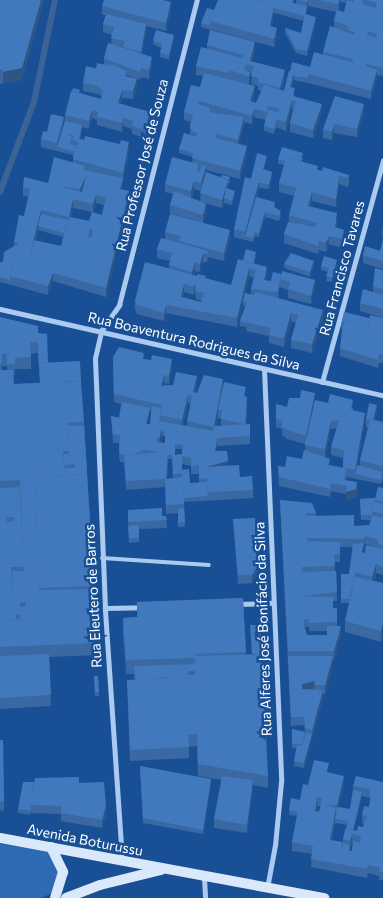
<!DOCTYPE html>
<html>
<head>
<meta charset="utf-8">
<style>
  body { margin:0 }
  #map { position:relative; width:383px; height:898px; overflow:hidden; background:#195095; font-family:Commissioner,sans-serif }
  div>[style] { position:absolute }
  [style*='--x'] { left:calc(var(--x)*1px); top:calc(var(--y)*1px); width:calc(var(--w)*1px); rotate:calc(var(--a)*1deg) }
  .green>* { inset:0; background:#2d6ab3 }
  .stream>* { height:5.5px; margin:-2.75px; padding:0 2.75px; transform-origin:2.75px; border-radius:2.75px; background:#3c6395 }
  .lane>* { height:4px; margin:-2px; padding:0 2px; transform-origin:2px; border-radius:2px; background:#abcaf0 }
  .street>* { height:5px; margin:-2.5px; padding:0 2.5px; transform-origin:2.5px; border-radius:2.5px; background:#abcaf0 }
  .secondary>* { height:10px; margin:-5px; padding:0 5px; transform-origin:5px; border-radius:5px; background:#d9e8fb }
  .wall>* { inset:0; background:#3968a2 }
  .shaded-wall>* { inset:0; background:#2e5584 }
  .building>* { inset:0; background:#4279bc }
  span { translate:-50% -50%; white-space:nowrap; text-align:center; line-height:1.15; -webkit-text-stroke:5px #195095; paint-order:stroke }
  .street-label { font-size:14px; color:#fff }
</style>
</head>
<body>
<div id="map">
  <div class="green">
    <i style="clip-path:polygon(0 844px,50px 851px,61px 868px,52px 893px,41px 898px,0 898px)"></i>
  </div>
  <div class="stream">
    <i style="--x:0;--y:192;--w:96;--a:-69.3"></i>
    <i style="--x:34;--y:102;--w:104;--a:-78.4"></i>
  </div>
  <div class="lane">
    <i style="--x:102;--y:558;--w:107;--a:3.7"></i>
  </div>
  <div class="street">
    <i style="--x:0;--y:309;--w:393;--a:12.7"></i>
    <i style="--x:264;--y:369;--w:413;--a:87.6"></i>
    <i style="--x:281;--y:782;--w:63;--a:95.4"></i>
    <i style="--x:275;--y:845;--w:44;--a:100.5"></i>
    <i style="--x:322;--y:382;--w:230;--a:-74.6"></i>
    <i style="--x:238;--y:604;--w:35;--a:-2"></i>
    <i style="--x:105;--y:608;--w:39;--a:-1"></i>
    <i style="--x:122;--y:860;--w:253;--a:-93.9"></i>
    <i style="--x:105;--y:608;--w:250;--a:-92.3"></i>
    <i style="--x:95;--y:358;--w:28;--a:-77"></i>
    <i style="--x:101;--y:331;--w:32;--a:-55"></i>
    <i style="--x:119;--y:305;--w:315;--a:-75.7"></i>
    <i style="--x:204;--y:877;--w:21;--a:87"></i>
  </div>
  <div class="secondary">
    <i style="--x:0;--y:838;--w:330;--a:10.5"></i>
    <i style="--x:51;--y:847;--w:28;--a:64"></i>
    <i style="--x:63;--y:872;--w:27;--a:107"></i>
    <i style="--x:66;--y:898;--w:36;--a:-21"></i>
    <i style="--x:100;--y:885;--w:63;--a:-13.8"></i>
  </div>
  <div class="wall">
    <i style="clip-path:polygon(0 0,44px 0,22px 80px,0 84px)"></i>
    <i style="clip-path:polygon(evenodd,218px 0,294px 0,293px 3px,296px 4px,296px 0,383px 0,383px 76px,377px 75px,377px 78px,371px 99px,308px 83px,294px 80px,292px 87px,295px 97px,322px 112px,313px 138px,290px 132px,290px 123px,293px 109px,292px 109px,286px 131px,276px 127px,274px 134px,264px 131px,264px 126px,266px 120px,254px 117px,252px 124px,244px 122px,244px 125px,239px 144px,247px 155px,240px 179px,206px 170px,206px 173px,230px 181px,228px 186px,228px 189px,235px 195px,232px 205px,224px 203px,222px 208px,204px 203px,206px 212px,203px 223px,230px 238px,224px 261px,208px 257px,207px 262px,203px 262px,200px 272px,195px 271px,194px 275px,231px 285px,243px 260px,256px 256px,254px 263px,267px 275px,266px 281px,271px 281px,273px 272px,315px 288px,311px 304px,288px 298px,288px 290px,280px 287px,279px 288px,278px 298px,323px 319px,312px 353px,291px 348px,291px 340px,296px 323px,291px 321px,284px 347px,269px 343px,269px 336px,246px 331px,246px 327px,240px 326px,240px 321px,245px 306px,243px 306px,243px 302px,237px 327px,166px 313px,164px 321px,137px 314px,135px 309px,135px 300px,169px 269px,170px 261px,157px 258px,157px 249px,165px 239px,165px 232px,194px 220px,170px 214px,170px 205px,173px 194px,165px 192px,165px 184px,192px 163px,193px 157px,179px 153px,179px 149px,190px 135px,190px 126px,191px 122px,184px 120px,184px 112px,200px 87px,203px 76px,196px 75px,196px 66px,207px 49px,207px 45px,255px 51px,252px 61px,285px 78px,282px 90px,284px 91px,289px 71px,310px 67px,323px 55px,323px 52px,334px 27px,334px 20px,336px 12px,308px 6px,306px 14px,316px 21px,307px 56px,296px 53px,285px 33px,285px 28px,301px 33px,304px 21px,274px 13px,272px 26px,277px 36px,274px 47px,201px 27px,201px 23px,214px 10px,218px 0,340px 2px,346px 3px,344px 12px,339px 11px,340px 2px,218px 0,250px 73px,252px 74px,251px 84px,258px 86px,258px 90px,261px 91px,256px 103px,253px 102px,255px 94px,249px 84px,250px 80px,250px 73px,218px 0,194px 189px,201px 191px,200px 201px,192px 198px,194px 189px,218px 0,249px 276px,254px 278px,251px 289px,251px 295px,243px 302px,249px 276px,218px 0,195px 291px,196px 299px,202px 301px,201px 302px,183px 297px,184px 292px,194px 295px,195px 291px)"></i>
    <i style="clip-path:polygon(evenodd,102px 6px,171px 11px,166px 31px,146px 26px,146px 33px,142px 54px,152px 65px,149px 79px,141px 77px,140px 80px,126px 75px,126px 76px,137px 88px,133px 99px,122px 98px,120px 104px,150px 120px,145px 138px,132px 134px,132px 129px,123px 126px,122px 132px,97px 125px,97px 120px,92px 118px,89px 129px,82px 127px,80px 139px,129px 151px,123px 181px,122px 189px,129px 200px,106px 297px,53px 281px,48px 295px,0 282px,0 262px,3px 262px,14px 246px,14px 242px,24px 216px,29px 197px,23px 196px,23px 187px,48px 183px,73px 162px,73px 155px,41px 147px,41px 139px,47px 132px,65px 121px,65px 115px,80px 93px,101px 99px,102px 97px,98px 94px,83px 91px,83px 83px,96px 69px,104px 65px,104px 58px,111px 44px,112px 35px,103px 32px,103px 24px,106px 15px,102px 15px,102px 6px,96px 203px,104px 205px,102px 215px,93px 213px,96px 203px,102px 6px,73px 208px,92px 212px,89px 221px,71px 217px,73px 208px,102px 6px,38px 230px,63px 237px,61px 246px,36px 241px,38px 230px)"></i>
    <i style="clip-path:polygon(174px 39px,169px 60px,160px 57px,161px 48px,153px 44px,153px 40px)"></i>
    <i style="clip-path:polygon(364px 112px,357px 137px,334px 133px,332px 140px,323px 138px,323px 129px)"></i>
    <i style="clip-path:polygon(303px 158px,302px 162px,318px 170px,322px 171px,349px 175px,349px 183px,348px 187px,339px 184px,336px 207px,312px 201px,310px 206px,337px 221px,336px 228px,344px 238px,342px 248px,329px 244px,326px 252px,319px 250px,318px 254px,284px 243px,284px 234px,289px 222px,289px 215px,294px 196px,279px 192px,279px 183px,284px 165px,278px 164px,278px 159px)"></i>
    <i style="clip-path:polygon(267px 160px,264px 169px,272px 176px,269px 189px,259px 188px,257px 197px,275px 206px,275px 208px,281px 215px,279px 221px,265px 217px,259px 237px,255px 236px,253px 242px,234px 237px,234px 229px,251px 179px)"></i>
    <i style="clip-path:polygon(383px 228px,383px 269px,363px 263px,363px 255px,380px 251px,383px 240px,382px 232px)"></i>
    <i style="clip-path:polygon(284px 264px,314px 265px,310px 277px,284px 268px)"></i>
    <i style="clip-path:polygon(337px 265px,332px 282px,326px 281px,328px 272px,321px 270px,321px 266px)"></i>
    <i style="clip-path:polygon(383px 270px,383px 318px,360px 311px,360px 303px,373px 292px,373px 286px)"></i>
    <i style="clip-path:polygon(evenodd,0 317px,38px 333px,48px 362px,84px 422px,94px 586px,97px 655px,49px 657px,51px 706px,0 709px,0 317px,38px 353px,40px 383px,14px 384px,13px 375px,15px 375px,15px 369px,31px 369px,31px 354px,38px 353px,0 317px,2px 366px,7px 366px,7px 370px,2px 370px,2px 366px)"></i>
    <i style="clip-path:polygon(369px 318px,383px 318px,383px 363px,379px 363px,378px 368px,340px 356px,340px 348px,342px 329px,341px 328px,341px 324px)"></i>
    <i style="clip-path:polygon(evenodd,113px 357px,144px 359px,172px 368px,169px 384px,164px 383px,163px 385px,197px 385px,195px 392px,197px 393px,223px 386px,245px 397px,247px 406px,246px 425px,250px 424px,250px 444px,217px 446px,216px 451px,228px 466px,253px 490px,253px 498px,184px 502px,185px 527px,178px 527px,178px 513px,166px 514px,165px 487px,126px 490px,124px 462px,120px 462px,119px 457px,119px 443px,113px 443px,111px 416px,119px 418px,121px 404px,114px 402px,113px 357px,188px 403px,191px 404px,187px 421px,187px 426px,183px 425px,188px 403px,113px 357px,150px 410px,151px 411px,150px 425px,147px 424px,150px 410px,113px 357px,218px 415px,218px 418px,221px 419px,221px 426px,216px 426px,218px 415px,113px 357px,162px 436px,165px 436px,165px 443px,160px 443px,162px 436px,113px 357px,175px 449px,182px 449px,182px 454px,175px 455px,175px 449px,113px 357px,168px 459px,172px 459px,173px 478px,167px 479px,168px 459px,113px 357px,182px 464px,191px 466px,191px 474px,199px 474px,199px 483px,190px 483px,182px 470px,182px 464px)"></i>
    <i style="clip-path:polygon(evenodd,315px 401px,353px 408px,353px 410px,365px 421px,357px 466px,360px 466px,360px 460px,368px 428px,366px 427px,366px 419px,377px 413px,375px 420px,383px 422px,383px 481px,382px 481px,381px 484px,346px 477px,346px 480px,357px 491px,356px 497px,346px 500px,346px 494px,331px 491px,330px 497px,279px 486px,278px 466px,285px 467px,302px 459px,305px 451px,305px 444px,287px 439px,282px 435px,282px 429px,276px 427px,276px 404px,287px 407px,315px 401px,337px 428px,331px 447px,331px 455px,343px 458px,343px 468px,329px 465px,330px 463px,325px 457px,331px 429px,337px 428px)"></i>
    <i style="clip-path:polygon(evenodd,383px 488px,383px 575px,376px 573px,374px 581px,383px 583px,383px 634px,381px 642px,345px 632px,345px 621px,349px 603px,341px 603px,341px 574px,349px 574px,353px 547px,340px 547px,340px 562px,334px 562px,335px 571px,336px 571px,337px 601px,333px 601px,333px 608px,337px 608px,337px 626px,341px 634px,334px 660px,333px 660px,333px 664px,325px 694px,323px 694px,323px 698px,304px 768px,294px 766px,296px 748px,292px 748px,292px 729px,305px 732px,304px 725px,291px 726px,280px 500px,316px 513px,316px 516px,354px 526px,369px 526px,371px 520px,361px 520px,360px 499px,375px 498px,383px 488px,365px 544px,378px 548px,365px 553px,363px 552px,365px 544px,383px 488px,305px 627px,309px 627px,309px 631px,327px 631px,327px 635px,307px 635px,305px 627px)"></i>
    <i style="clip-path:polygon(166px 516px,167px 528px,139px 529px,139px 542px,129px 543px,128px 518px)"></i>
    <i style="clip-path:polygon(233px 519px,257px 575px,252px 583px,238px 584px)"></i>
    <i style="clip-path:polygon(243px 598px,246px 654px,268px 776px,268px 788px,253px 785px,247px 833px,214px 828px,214px 819px,222px 780px,198px 776px,197px 746px,189px 747px,189px 758px,130px 761px,127px 680px,134px 680px,134px 674px,126px 674px,123px 632px,123px 618px,137px 617px,137px 602px)"></i>
    <i style="clip-path:polygon(94px 676px,98px 676px,99px 696px,95px 696px)"></i>
    <i style="clip-path:polygon(0 740px,3px 740px,4px 811px,0 810px)"></i>
    <i style="clip-path:polygon(140px 766px,211px 784px,203px 834px,143px 823px)"></i>
    <i style="clip-path:polygon(evenodd,328px 772px,344px 785px,338px 807px,350px 809px,353px 790px,353px 786px,383px 782px,383px 880px,379px 880px,379px 876px,368px 873px,367px 878px,311px 867px,312px 854px,292px 851px,292px 842px,297px 816px,289px 815px,289px 810px,300px 800px,308px 785px,328px 772px,362px 796px,370px 798px,370px 802px,369px 807px,362px 815px,362px 823px,364px 824px,363px 827px,357px 831px,354px 830px,362px 796px,328px 772px,317px 806px,321px 806px,319px 812px,316px 811px,317px 806px,328px 772px,335px 822px,335px 823px,347px 825px,343px 839px,343px 846px,332px 840px,335px 822px,328px 772px,352px 843px,353px 843px,352px 851px,350px 851px,352px 843px)"></i>
    <i style="clip-path:polygon(79px 783px,106px 815px,102px 828px,61px 821px,61px 814px,30px 813px,30px 815px,18px 813px,18px 809px)"></i>
  </div>
  <div class="shaded-wall">
    <i style="clip-path:polygon(41px 0,44px 0,22px 80px,3px 84px,3px 72px)"></i>
    <i style="clip-path:polygon(308px 0,308px 6px,305px 21px,307px 2px)"></i>
    <i style="clip-path:polygon(339px 0,340px 0,340px 2px,338px 13px)"></i>
    <i style="clip-path:polygon(171px 2px,171px 11px,166px 31px,166px 23px)"></i>
    <i style="clip-path:polygon(274px 6px,274px 14px,270px 34px,270px 26px)"></i>
    <i style="clip-path:polygon(316px 17px,316px 21px,307px 56px,307px 51px)"></i>
    <i style="clip-path:polygon(146px 24px,146px 33px,141px 60px,141px 52px)"></i>
    <i style="clip-path:polygon(277px 28px,277px 36px,274px 47px,274px 39px)"></i>
    <i style="clip-path:polygon(174px 35px,174px 39px,169px 60px,169px 55px)"></i>
    <i style="clip-path:polygon(255px 42px,255px 51px,251px 65px,250px 61px)"></i>
    <i style="clip-path:polygon(152px 57px,152px 65px,149px 79px,149px 70px)"></i>
    <i style="clip-path:polygon(285px 70px,285px 78px,280px 96px,280px 88px)"></i>
    <i style="clip-path:polygon(377px 70px,377px 78px,371px 99px,371px 91px)"></i>
    <i style="clip-path:polygon(250px 72px,250px 80px,249px 86px,249px 77px)"></i>
    <i style="clip-path:polygon(294px 73px,294px 81px,290px 95px,290px 87px)"></i>
    <i style="clip-path:polygon(137px 79px,137px 88px,133px 99px,133px 91px)"></i>
    <i style="clip-path:polygon(255px 86px,255px 94px,250px 110px,250px 101px)"></i>
    <i style="clip-path:polygon(122px 90px,122px 98px,118px 112px,118px 103px)"></i>
    <i style="clip-path:polygon(292px 100px,292px 109px,286px 131px,286px 122px)"></i>
    <i style="clip-path:polygon(322px 104px,322px 112px,313px 138px,313px 130px)"></i>
    <i style="clip-path:polygon(364px 104px,364px 112px,357px 137px,357px 129px)"></i>
    <i style="clip-path:polygon(254px 109px,254px 117px,252px 124px,252px 116px)"></i>
    <i style="clip-path:polygon(92px 110px,92px 118px,89px 129px,89px 121px)"></i>
    <i style="clip-path:polygon(150px 112px,150px 120px,145px 138px,145px 130px)"></i>
    <i style="clip-path:polygon(64px 117px,64px 125px,57px 147px,57px 143px)"></i>
    <i style="clip-path:polygon(244px 117px,244px 125px,238px 148px,238px 140px)"></i>
    <i style="clip-path:polygon(123px 118px,123px 126px,122px 132px,122px 123px)"></i>
    <i style="clip-path:polygon(334px 124px,334px 133px,332px 140px,332px 132px)"></i>
    <i style="clip-path:polygon(129px 142px,129px 151px,123px 181px,123px 187px,120px 197px,120px 189px,123px 179px,123px 173px)"></i>
    <i style="clip-path:polygon(247px 146px,247px 155px,240px 179px,240px 171px)"></i>
    <i style="clip-path:polygon(267px 156px,267px 160px,263px 173px,263px 169px)"></i>
    <i style="clip-path:polygon(206px 166px,206px 175px,201px 191px,201px 183px)"></i>
    <i style="clip-path:polygon(272px 172px,272px 176px,269px 189px,269px 184px)"></i>
    <i style="clip-path:polygon(86px 176px,86px 184px,80px 197px,80px 189px)"></i>
    <i style="clip-path:polygon(339px 176px,339px 184px,336px 207px,336px 199px)"></i>
    <i style="clip-path:polygon(228px 180px,228px 188px,225px 199px,224px 198px,224px 203px,222px 208px,222px 200px)"></i>
    <i style="clip-path:polygon(194px 181px,194px 189px,191px 199px,191px 191px)"></i>
    <i style="clip-path:polygon(259px 181px,259px 189px,246px 236px,245px 236px,245px 232px)"></i>
    <i style="clip-path:polygon(129px 191px,129px 200px,106px 297px,106px 288px)"></i>
    <i style="clip-path:polygon(235px 191px,235px 195px,232px 205px,232px 201px)"></i>
    <i style="clip-path:polygon(312px 192px,312px 201px,308px 214px,308px 206px)"></i>
    <i style="clip-path:polygon(96px 195px,96px 203px,93px 213px,93px 204px)"></i>
    <i style="clip-path:polygon(73px 199px,73px 208px,69px 225px,69px 217px)"></i>
    <i style="clip-path:polygon(206px 204px,206px 212px,203px 223px,203px 215px)"></i>
    <i style="clip-path:polygon(41px 210px,41px 218px,38px 226px,38px 230px,27px 275px,27px 266px)"></i>
    <i style="clip-path:polygon(265px 212px,265px 217px,259px 237px,259px 233px)"></i>
    <i style="clip-path:polygon(337px 213px,337px 221px,335px 236px,335px 227px)"></i>
    <i style="clip-path:polygon(230px 230px,230px 238px,224px 261px,224px 253px)"></i>
    <i style="clip-path:polygon(344px 230px,344px 238px,342px 248px,342px 239px)"></i>
    <i style="clip-path:polygon(329px 236px,329px 244px,326px 252px,326px 243px)"></i>
    <i style="clip-path:polygon(203px 253px,203px 262px,200px 272px,200px 264px)"></i>
    <i style="clip-path:polygon(337px 260px,337px 265px,332px 282px,332px 278px)"></i>
    <i style="clip-path:polygon(314px 261px,314px 265px,310px 277px,310px 272px)"></i>
    <i style="clip-path:polygon(195px 262px,195px 271px,192px 280px,192px 272px)"></i>
    <i style="clip-path:polygon(267px 267px,267px 275px,264px 289px,264px 280px)"></i>
    <i style="clip-path:polygon(249px 268px,249px 276px,237px 327px,237px 318px)"></i>
    <i style="clip-path:polygon(53px 273px,53px 281px,48px 295px,48px 286px)"></i>
    <i style="clip-path:polygon(315px 280px,315px 288px,311px 304px,311px 296px)"></i>
    <i style="clip-path:polygon(195px 282px,195px 291px,194px 295px,194px 287px)"></i>
    <i style="clip-path:polygon(184px 284px,184px 292px,181px 305px,181px 297px)"></i>
    <i style="clip-path:polygon(166px 305px,166px 313px,164px 321px,164px 313px)"></i>
    <i style="clip-path:polygon(323px 310px,323px 319px,312px 353px,312px 344px)"></i>
    <i style="clip-path:polygon(291px 313px,291px 321px,284px 347px,284px 338px)"></i>
    <i style="clip-path:polygon(172px 359px,172px 368px,169px 384px,169px 376px)"></i>
    <i style="clip-path:polygon(164px 375px,164px 383px,161px 394px,161px 386px)"></i>
    <i style="clip-path:polygon(197px 376px,197px 385px,193px 401px,193px 392px)"></i>
    <i style="clip-path:polygon(223px 379px,223px 387px,218px 410px,218px 415px,214px 435px,214px 426px)"></i>
    <i style="clip-path:polygon(315px 393px,315px 401px,306px 445px,306px 436px)"></i>
    <i style="clip-path:polygon(188px 395px,188px 403px,182px 428px,182px 420px)"></i>
    <i style="clip-path:polygon(377px 405px,377px 413px,373px 428px,373px 420px)"></i>
    <i style="clip-path:polygon(150px 408px,150px 413px,145px 432px,145px 428px)"></i>
    <i style="clip-path:polygon(365px 413px,365px 421px,355px 475px,355px 470px)"></i>
    <i style="clip-path:polygon(331px 421px,331px 429px,325px 457px,325px 449px)"></i>
    <i style="clip-path:polygon(162px 427px,162px 436px,159px 447px,159px 439px)"></i>
    <i style="clip-path:polygon(217px 438px,217px 446px,215px 460px,215px 451px)"></i>
    <i style="clip-path:polygon(228px 461px,228px 470px,206px 467px)"></i>
    <i style="clip-path:polygon(357px 482px,357px 491px,356px 497px,346px 500px,346px 492px)"></i>
    <i style="clip-path:polygon(365px 536px,365px 544px,357px 573px,364px 543px)"></i>
    <i style="clip-path:polygon(376px 564px,376px 573px,372px 586px,372px 577px)"></i>
    <i style="clip-path:polygon(257px 567px,257px 575px,252px 583px,252px 575px)"></i>
    <i style="clip-path:polygon(383px 622px,383px 634px,381px 642px,381px 631px)"></i>
    <i style="clip-path:polygon(341px 626px,341px 634px,334px 660px,334px 651px)"></i>
    <i style="clip-path:polygon(333px 656px,333px 664px,325px 694px,325px 685px)"></i>
    <i style="clip-path:polygon(315px 681px,314px 689px,302px 693px,302px 684px)"></i>
    <i style="clip-path:polygon(323px 690px,323px 698px,304px 768px,304px 763px)"></i>
    <i style="clip-path:polygon(344px 776px,344px 785px,337px 814px,337px 805px)"></i>
    <i style="clip-path:polygon(211px 779px,211px 784px,203px 834px,203px 830px)"></i>
    <i style="clip-path:polygon(253px 780px,253px 789px,247px 833px,247px 825px)"></i>
    <i style="clip-path:polygon(362px 792px,362px 796px,353px 834px,352px 834px)"></i>
    <i style="clip-path:polygon(317px 797px,317px 806px,315px 819px,315px 811px)"></i>
    <i style="clip-path:polygon(106px 806px,106px 815px,102px 828px,102px 820px)"></i>
    <i style="clip-path:polygon(336px 808px,336px 816px,335px 819px,330px 848px,330px 840px)"></i>
    <i style="clip-path:polygon(352px 834px,352px 843px,348px 859px,348px 855px)"></i>
  </div>
  <div class="building">
    <i style="clip-path:polygon(0 0,41px 0,22px 68px,3px 72px,1px 59px,0 60px)"></i>
    <i style="clip-path:polygon(104px 0,163px 0,171px 2px,166px 23px,102px 6px)"></i>
    <i style="clip-path:polygon(218px 0,258px 0,274px 6px,270px 26px,277px 28px,274px 39px,210px 21px)"></i>
    <i style="clip-path:polygon(259px 0,293px 0,292px 3px,307px 6px,305px 16px,274px 8px,274px 6px)"></i>
    <i style="clip-path:polygon(298px 0,308px 0,307px 2px)"></i>
    <i style="clip-path:polygon(318px 0,339px 0,338px 4px)"></i>
    <i style="clip-path:polygon(evenodd,347px 0,354px 2px,354px 0,363px 0,362px 4px,375px 8px,377px 3px,366px 0,383px 0,383px 68px,366px 64px,366px 66px,377px 70px,371px 91px,308px 74px,314px 52px,355px 63px,350px 58px,323px 52px,330px 26px,354px 35px,355px 32px,347px 30px,348px 26px,334px 20px,337px 10px,344px 12px,347px 0,368px 31px,377px 34px,376px 38px,367px 35px,368px 31px)"></i>
    <i style="clip-path:polygon(207px 8px,214px 10px,210px 21px,210px 25px,201px 23px)"></i>
    <i style="clip-path:polygon(106px 14px,146px 24px,141px 52px,123px 47px,125px 41px,111px 38px,114px 27px,103px 24px)"></i>
    <i style="clip-path:polygon(305px 14px,316px 17px,307px 51px,296px 49px,285px 28px,301px 33px)"></i>
    <i style="clip-path:polygon(156px 30px,174px 35px,169px 55px,160px 53px,162px 44px,153px 40px)"></i>
    <i style="clip-path:polygon(210px 30px,255px 42px,250px 61px,285px 70px,280px 88px,258px 82px,259px 78px,251px 76px,254px 66px,246px 64px,244px 70px,250px 72px,249px 77px,230px 70px,229px 73px,196px 66px,201px 47px,242px 58px,243px 55px,207px 45px)"></i>
    <i style="clip-path:polygon(108px 43px,152px 57px,149px 70px,141px 68px,140px 72px,104px 58px)"></i>
    <i style="clip-path:polygon(1px 59px,3px 69px,0 70px,0 60px)"></i>
    <i style="clip-path:polygon(292px 62px,310px 67px,308px 74px,308px 78px,294px 76px,294px 73px,290px 72px)"></i>
    <i style="clip-path:polygon(97px 63px,111px 66px,111px 64px,126px 71px,125px 76px,96px 69px)"></i>
    <i style="clip-path:polygon(86px 66px,137px 79px,133px 91px,122px 90px,118px 103px,150px 112px,145px 130px,132px 126px,134px 121px,123px 118px,122px 123px,97px 117px,98px 112px,92px 110px,89px 121px,65px 115px,71px 91px,101px 99px,103px 91px,98px 86px,83px 83px)"></i>
    <i style="clip-path:polygon(289px 71px,294px 73px,290px 87px,295px 88px,293px 96px,322px 104px,313px 130px,290px 123px,296px 101px,292px 100px,286px 122px,276px 119px,279px 109px,268px 106px,267px 112px,254px 109px,252px 116px,199px 101px,198px 104px,210px 108px,209px 112px,244px 117px,238px 140px,217px 134px,216px 138px,247px 146px,240px 171px,192px 158px,197px 133px,192px 131px,190px 126px,193px 115px,184px 112px,191px 85px,200px 87px,204px 73px,255px 86px,250px 101px,256px 103px,264px 85px,284px 91px)"></i>
    <i style="clip-path:polygon(73px 88px,80px 90px,79px 93px,72px 91px)"></i>
    <i style="clip-path:polygon(335px 96px,364px 104px,357px 129px,334px 124px,332px 132px,323px 129px)"></i>
    <i style="clip-path:polygon(268px 110px,278px 112px,274px 129px,264px 126px)"></i>
    <i style="clip-path:polygon(51px 114px,64px 117px,57px 143px,41px 139px,43px 131px,47px 132px)"></i>
    <i style="clip-path:polygon(evenodd,65px 121px,82px 125px,79px 139px,84px 140px,82px 149px,75px 147px,74px 151px,57px 147px,65px 121px,67px 134px,74px 136px,72px 140px,78px 142px,77px 146px,70px 144px,72px 137px,67px 134px)"></i>
    <i style="clip-path:polygon(184px 133px,197px 137px,193px 153px,179px 149px)"></i>
    <i style="clip-path:polygon(85px 136px,120px 144px,121px 140px,129px 142px,123px 173px,73px 159px,75px 147px,82px 149px)"></i>
    <i style="clip-path:polygon(282px 147px,303px 153px,301px 161px,289px 158px,286px 161px,278px 159px)"></i>
    <i style="clip-path:polygon(257px 153px,267px 156px,263px 169px,272px 172px,269px 184px,259px 183px,259px 181px,251px 179px)"></i>
    <i style="clip-path:polygon(evenodd,54px 157px,85px 166px,84px 170px,123px 178px,120px 189px,129px 191px,106px 288px,53px 273px,48px 286px,10px 276px,18px 243px,14px 242px,19px 215px,24px 216px,30px 189px,23px 187px,24px 177px,48px 183px,54px 157px,86px 176px,82px 192px,58px 186px,80px 189px,86px 176px,54px 157px,96px 195px,106px 197px,102px 215px,92px 212px,89px 221px,69px 217px,73px 199px,93px 204px,96px 195px,54px 157px,41px 210px,69px 217px,61px 246px,34px 240px,27px 266px,41px 210px,54px 157px,90px 229px,93px 230px,91px 238px,88px 237px,90px 229px)"></i>
    <i style="clip-path:polygon(172px 157px,198px 164px,197px 171px,200px 172px,202px 165px,206px 166px,201px 183px,194px 181px,191px 191px,165px 184px)"></i>
    <i style="clip-path:polygon(289px 158px,318px 166px,317px 170px,322px 171px,323px 167px,349px 175px,348px 178px,339px 176px,336px 199px,279px 183px,285px 161px)"></i>
    <i style="clip-path:polygon(206px 172px,228px 180px,222px 200px,200px 193px)"></i>
    <i style="clip-path:polygon(222px 175px,230px 177px,228px 182px,227px 181px,228px 180px,221px 177px)"></i>
    <i style="clip-path:polygon(245px 177px,259px 181px,245px 232px,234px 229px)"></i>
    <i style="clip-path:polygon(226px 188px,235px 191px,232px 201px,224px 198px)"></i>
    <i style="clip-path:polygon(296px 188px,312px 192px,308px 206px,337px 213px,335px 227px,344px 230px,342px 239px,329px 236px,326px 243px,319px 241px,318px 246px,284px 234px,288px 222px,316px 227px,317px 223px,289px 215px)"></i>
    <i style="clip-path:polygon(174px 191px,206px 204px,203px 215px,170px 205px)"></i>
    <i style="clip-path:polygon(256px 197px,275px 202px,274px 207px,281px 211px,279px 216px,265px 212px,259px 233px,255px 232px,253px 238px,245px 236px)"></i>
    <i style="clip-path:polygon(41px 214px,68px 220px,64px 233px,38px 226px)"></i>
    <i style="clip-path:polygon(170px 214px,230px 230px,224px 253px,179px 241px,181px 236px,165px 232px)"></i>
    <i style="clip-path:polygon(161px 238px,208px 251px,207px 254px,203px 253px,200px 264px,195px 262px,192px 272px,169px 265px,172px 253px,157px 249px)"></i>
    <i style="clip-path:polygon(383px 239px,383px 261px,363px 255px,365px 246px,380px 251px)"></i>
    <i style="clip-path:polygon(14px 246px,17px 246px,10px 276px,10px 280px,0 277px,0 262px,3px 262px,4px 252px)"></i>
    <i style="clip-path:polygon(246px 249px,256px 252px,253px 263px,243px 260px)"></i>
    <i style="clip-path:polygon(291px 253px,314px 261px,310px 272px,284px 264px)"></i>
    <i style="clip-path:polygon(324px 256px,337px 260px,332px 278px,326px 276px,329px 268px,321px 266px)"></i>
    <i style="clip-path:polygon(evenodd,238px 259px,267px 267px,264px 280px,279px 282px,278px 292px,251px 289px,256px 270px,249px 268px,237px 318px,166px 305px,164px 313px,137px 305px,135px 300px,145px 262px,231px 285px,238px 259px,195px 282px,196px 291px,204px 293px,201px 302px,181px 297px,184px 284px,194px 287px,195px 282px)"></i>
    <i style="clip-path:polygon(375px 268px,383px 270px,383px 289px,373px 286px)"></i>
    <i style="clip-path:polygon(282px 271px,315px 280px,311px 296px,288px 289px,290px 282px,280px 279px)"></i>
    <i style="clip-path:polygon(273px 272px,281px 274px,279px 284px,279px 282px,271px 281px)"></i>
    <i style="clip-path:polygon(197px 274px,206px 276px,205px 278px,197px 276px)"></i>
    <i style="clip-path:polygon(363px 289px,383px 295px,383px 309px,360px 303px)"></i>
    <i style="clip-path:polygon(255px 292px,323px 310px,312px 344px,291px 340px,298px 315px,291px 313px,284px 338px,269px 335px,271px 328px,246px 322px)"></i>
    <i style="clip-path:polygon(245px 293px,254px 295px,246px 323px,240px 321px,247px 302px,243px 302px)"></i>
    <i style="clip-path:polygon(344px 312px,369px 318px,368px 327px,344px 320px,343px 324px,341px 324px)"></i>
    <i style="clip-path:polygon(370px 315px,383px 318px,383px 355px,379px 354px,378px 360px,340px 348px,344px 320px,368px 327px)"></i>
    <i style="clip-path:polygon(0 317px,38px 326px,38px 342px,30px 342px,31px 357px,15px 358px,15px 364px,7px 364px,7px 354px,2px 354px,2px 363px,0 363px)"></i>
    <i style="clip-path:polygon(38px 333px,47px 334px,48px 362px,39px 363px,39px 367px,38px 351px)"></i>
    <i style="clip-path:polygon(119px 347px,144px 353px,143px 359px,151px 360px,152px 355px,172px 359px,169px 376px,164px 375px,161px 386px,173px 385px,176px 372px,197px 376px,193px 392px,197px 393px,204px 375px,223px 379px,214px 426px,250px 424px,250px 436px,217px 438px,215px 451px,227px 451px,228px 461px,206px 467px,239px 465px,240px 477px,252px 476px,253px 490px,208px 492px,207px 478px,199px 479px,199px 465px,191px 466px,191px 458px,182px 456px,184px 432px,211px 438px,214px 427px,187px 421px,192px 396px,188px 395px,182px 420px,160px 415px,162px 405px,114px 394px,113px 357px)"></i>
    <i style="clip-path:polygon(80px 361px,81px 381px,40px 383px,39px 363px)"></i>
    <i style="clip-path:polygon(0 370px,13px 370px,14px 384px,81px 381px,84px 422px,68px 423px,69px 451px,63px 451px,65px 475px,35px 477px,39px 590px,94px 589px,97px 643px,0 647px,0 620px,26px 619px,20px 480px,0 481px)"></i>
    <i style="clip-path:polygon(224px 382px,246px 387px,244px 396px,247px 397px,245px 424px,221px 419px,222px 410px,218px 410px)"></i>
    <i style="clip-path:polygon(301px 390px,315px 393px,306px 436px,287px 430px,282px 427px,282px 420px,276px 419px,276px 404px,287px 407px,289px 398px,300px 398px)"></i>
    <i style="clip-path:polygon(330px 394px,353px 400px,351px 410px,365px 413px,355px 470px,346px 468px,344px 480px,357px 482px,356px 489px,346px 492px,347px 486px,331px 483px,330px 489px,279px 477px,278px 466px,285px 467px,287px 456px,311px 461px,310px 464px,315px 465px,315px 462px,343px 468px,344px 450px,331px 447px,339px 420px,331px 421px,325px 449px,305px 445px,315px 400px,328px 403px)"></i>
    <i style="clip-path:polygon(122px 402px,150px 408px,146px 424px,119px 418px)"></i>
    <i style="clip-path:polygon(369px 403px,377px 405px,373px 420px,383px 422px,383px 462px,382px 466px,360px 460px,370px 420px,366px 419px)"></i>
    <i style="clip-path:polygon(152px 406px,161px 408px,159px 421px,213px 431px,211px 438px,184px 432px,183px 445px,175px 444px,175px 455px,182px 454px,182px 470px,189px 469px,190px 483px,207px 482px,208px 496px,184px 498px,182px 473px,173px 474px,172px 455px,168px 455px,168px 451px,156px 452px,156px 442px,165px 443px,165px 432px,162px 431px,162px 427px,150px 425px)"></i>
    <i style="clip-path:polygon(111px 416px,162px 427px,159px 439px,156px 438px,156px 451px,141px 450px,141px 452px,130px 455px,168px 451px,166px 479px,183px 477px,184px 504px,166px 505px,165px 479px,126px 481px,124px 454px,120px 454px,119px 449px,120px 435px,113px 434px)"></i>
    <i style="clip-path:polygon(84px 425px,87px 474px,65px 475px,64px 468px,75px 468px,75px 464px,64px 465px,64px 454px,69px 454px,68px 426px)"></i>
    <i style="clip-path:polygon(304px 450px,330px 459px,328px 465px,315px 462px,315px 465px,311px 465px,311px 461px,302px 459px)"></i>
    <i style="clip-path:polygon(357px 465px,382px 472px,381px 480px,355px 474px)"></i>
    <i style="clip-path:polygon(87px 474px,94px 586px,39px 588px,35px 477px)"></i>
    <i style="clip-path:polygon(20px 487px,20px 495px,0 496px,0 488px)"></i>
    <i style="clip-path:polygon(378px 487px,383px 488px,383px 502px,375px 500px)"></i>
    <i style="clip-path:polygon(evenodd,20px 495px,24px 567px,11px 567px,12px 595px,25px 594px,25px 602px,20px 603px,20px 607px,26px 607px,26px 619px,20px 619px,20px 614px,16px 615px,16px 619px,0 620px,0 496px,20px 495px,6px 517px,14px 517px,14px 521px,7px 522px,6px 517px)"></i>
    <i style="clip-path:polygon(375px 498px,372px 511px,372px 515px,361px 515px,360px 499px)"></i>
    <i style="clip-path:polygon(280px 500px,312px 503px,316px 513px,306px 513px,306px 516px,354px 515px,354px 526px,368px 525px,383px 530px,383px 545px,378px 544px,379px 540px,365px 536px,364px 539px,307px 538px,307px 541px,299px 541px,340px 542px,340px 554px,334px 554px,335px 566px,302px 567px,302px 572px,336px 571px,337px 592px,301px 596px,333px 597px,333px 608px,337px 608px,337px 622px,309px 623px,309px 619px,304px 619px,304px 626px,307px 635px,327px 635px,327px 626px,341px 626px,334px 651px,288px 651px)"></i>
    <i style="clip-path:polygon(374px 502px,383px 504px,383px 514px,372px 511px)"></i>
    <i style="clip-path:polygon(162px 508px,162px 516px,166px 516px,167px 520px,128px 522px,128px 510px)"></i>
    <i style="clip-path:polygon(184px 508px,185px 522px,178px 523px,178px 509px)"></i>
    <i style="clip-path:polygon(372px 515px,383px 518px,383px 530px,369px 526px)"></i>
    <i style="clip-path:polygon(255px 518px,257px 567px,252px 575px,238px 575px,233px 519px)"></i>
    <i style="clip-path:polygon(139px 525px,139px 538px,129px 538px,128px 526px)"></i>
    <i style="clip-path:polygon(364px 543px,355px 572px,355px 576px,349px 599px,341px 599px,341px 574px,349px 574px,353px 544px)"></i>
    <i style="clip-path:polygon(366px 545px,383px 549px,383px 558px,365px 553px)"></i>
    <i style="clip-path:polygon(361px 552px,383px 558px,383px 567px,376px 564px,372px 577px,355px 572px)"></i>
    <i style="clip-path:polygon(12px 571px,24px 571px,25px 594px,12px 595px)"></i>
    <i style="clip-path:polygon(355px 577px,383px 583px,383px 622px,381px 631px,345px 621px)"></i>
    <i style="clip-path:polygon(243px 598px,246px 652px,195px 654px,195px 658px,126px 660px,123px 618px,138px 617px,137px 602px)"></i>
    <i style="clip-path:polygon(250px 625px,260px 625px,262px 654px,252px 654px)"></i>
    <i style="clip-path:polygon(49px 654px,51px 695px,0 698px,0 656px)"></i>
    <i style="clip-path:polygon(262px 654px,268px 776px,198px 764px,197px 734px,188px 735px,189px 747px,130px 750px,127px 680px,195px 677px,195px 656px)"></i>
    <i style="clip-path:polygon(288px 656px,333px 656px,325px 685px,314px 685px,315px 681px,302px 684px,302px 689px,323px 690px,312px 730px,305px 728px,304px 717px,291px 717px)"></i>
    <i style="clip-path:polygon(195px 664px,195px 671px,188px 671px,188px 675px,195px 675px,195px 677px,172px 678px,162px 677px,162px 678px,136px 680px,134px 666px)"></i>
    <i style="clip-path:polygon(94px 676px,98px 676px,99px 692px,95px 692px)"></i>
    <i style="clip-path:polygon(292px 729px,305px 732px,302px 744px,292px 744px)"></i>
    <i style="clip-path:polygon(306px 733px,312px 734px,304px 763px,294px 761px,297px 745px,302px 746px)"></i>
    <i style="clip-path:polygon(0 740px,3px 740px,4px 802px,0 801px)"></i>
    <i style="clip-path:polygon(evenodd,314px 760px,329px 763px,327px 772px,344px 776px,337px 805px,325px 805px,336px 808px,330px 840px,343px 842px,341px 849px,352px 851px,353px 841px,360px 843px,361px 836px,352px 834px,350px 841px,343px 839px,345px 829px,357px 831px,358px 826px,363px 827px,367px 816px,362px 815px,364px 806px,369px 807px,370px 801px,370px 789px,353px 786px,356px 776px,383px 782px,383px 872px,379px 872px,380px 867px,368px 865px,367px 869px,311px 859px,313px 846px,292px 842px,303px 784px,308px 785px,314px 760px,317px 797px,322px 798px,319px 812px,315px 811px,317px 797px)"></i>
    <i style="clip-path:polygon(140px 766px,211px 779px,203px 830px,143px 818px)"></i>
    <i style="clip-path:polygon(222px 776px,253px 780px,247px 825px,214px 819px)"></i>
    <i style="clip-path:polygon(79px 777px,79px 783px,104px 782px,106px 806px,102px 820px,61px 813px,62px 806px,30px 805px,35px 778px)"></i>
    <i style="clip-path:polygon(23px 782px,34px 782px,30px 811px,18px 809px)"></i>
    <i style="clip-path:polygon(353px 790px,362px 792px,353px 830px,346px 829px,348px 821px,335px 819px,337px 807px,350px 809px)"></i>
    <i style="clip-path:polygon(291px 798px,300px 800px,298px 812px,289px 810px)"></i>
    <i style="clip-path:polygon(343px 843px,350px 845px,349px 851px,342px 849px)"></i>
  </div>
  <div class="street-label">
    <span style="left:142px;top:165px;rotate:-76deg">Rua Professor José de Souza</span>
    <span style="left:342px;top:268px;rotate:-75deg">Rua Francisco Tavares</span>
    <span style="left:194px;top:341px;rotate:13deg">Rua Boaventura Rodrigues da Silva</span>
    <span style="left:93px;top:596px;rotate:-93deg">Rua Eleutero de Barros</span>
    <span style="left:263px;top:629px;rotate:-92deg">Rua Alferes José Bonifácio da Silva</span>
    <span style="left:85px;top:840px;rotate:11deg">Avenida Boturussu</span>
  </div>
</div>
</body>
</html>
